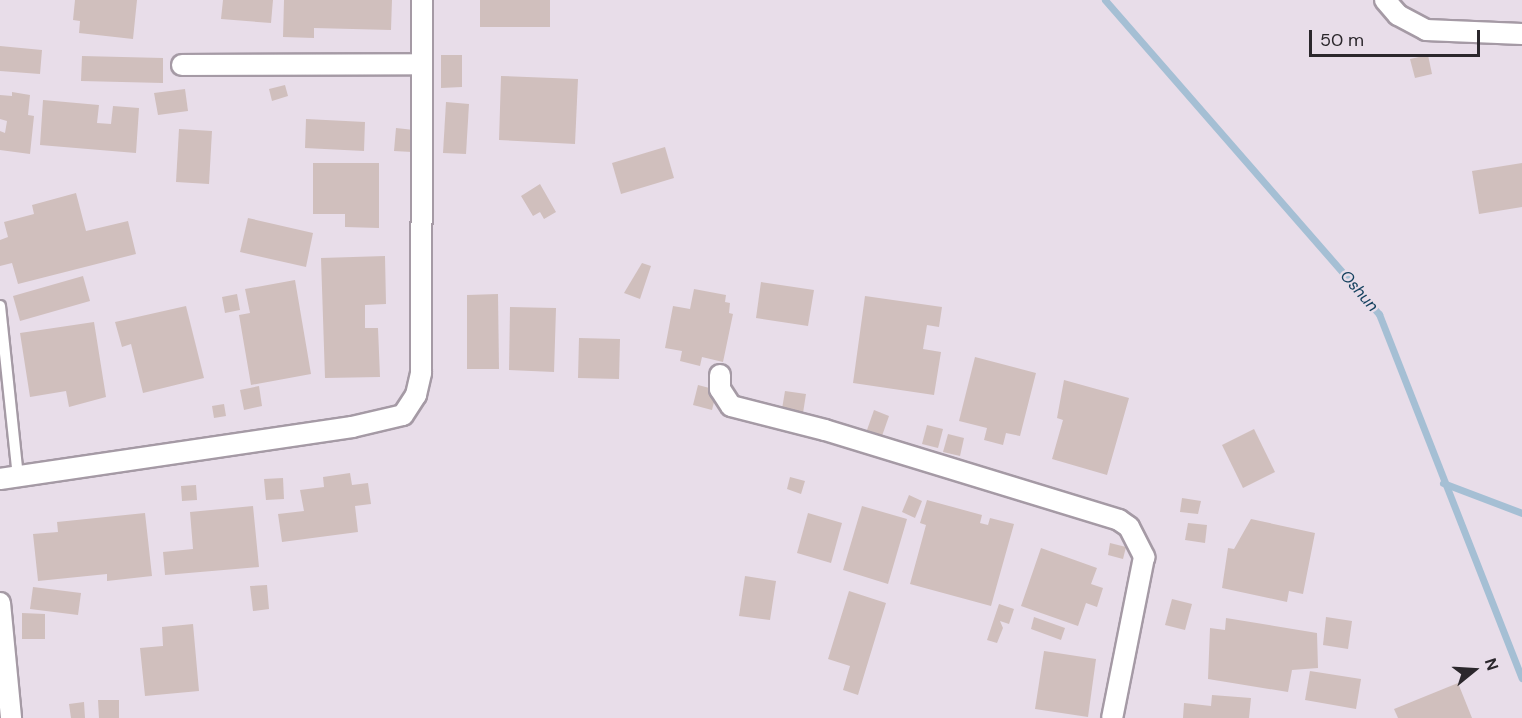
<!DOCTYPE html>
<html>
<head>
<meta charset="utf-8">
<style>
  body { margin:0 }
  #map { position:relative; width:1522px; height:718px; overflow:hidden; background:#e8dde9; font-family:"DM Sans",sans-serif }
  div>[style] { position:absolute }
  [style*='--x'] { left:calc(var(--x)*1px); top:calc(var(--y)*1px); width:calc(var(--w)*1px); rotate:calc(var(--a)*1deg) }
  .stream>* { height:7px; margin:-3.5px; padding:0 3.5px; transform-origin:3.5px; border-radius:3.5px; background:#a5bfd4 }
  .building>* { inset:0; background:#d0bfbd }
  .roads { filter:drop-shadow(2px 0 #a59aa5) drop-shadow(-2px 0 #a59aa5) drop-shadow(0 2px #a59aa5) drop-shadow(0 -2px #a59aa5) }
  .service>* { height:10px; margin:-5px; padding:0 5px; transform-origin:5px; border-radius:5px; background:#fff }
  .minor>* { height:20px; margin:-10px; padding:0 10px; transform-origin:10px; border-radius:10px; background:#fff }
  span { translate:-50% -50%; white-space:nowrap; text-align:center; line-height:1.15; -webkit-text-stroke:5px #e8dde9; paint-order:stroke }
  .water-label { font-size:16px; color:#13405e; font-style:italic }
  .north { position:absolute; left:1444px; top:640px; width:60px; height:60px; -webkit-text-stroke:4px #e8dde9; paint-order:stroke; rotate:72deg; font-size:16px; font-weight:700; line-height:24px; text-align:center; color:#2b272c }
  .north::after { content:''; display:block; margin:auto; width:21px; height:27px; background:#2b272c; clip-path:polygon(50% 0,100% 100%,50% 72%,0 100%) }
  .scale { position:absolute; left:1309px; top:30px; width:171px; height:27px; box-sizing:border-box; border:3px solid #2b272c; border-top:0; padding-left:8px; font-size:18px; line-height:21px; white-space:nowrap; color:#2b272c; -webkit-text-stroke:4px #e8dde9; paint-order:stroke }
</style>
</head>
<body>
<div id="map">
  <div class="stream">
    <i style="--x:1105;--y:0;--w:417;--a:48.9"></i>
    <i style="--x:1379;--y:314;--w:391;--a:68.6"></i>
    <i style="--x:1443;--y:483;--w:85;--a:20.8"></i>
  </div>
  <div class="building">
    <i style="clip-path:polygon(75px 0,137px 0,133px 39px,79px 33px,80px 21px,73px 20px)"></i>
    <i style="clip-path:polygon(223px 0,273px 0,271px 23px,221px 19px)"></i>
    <i style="clip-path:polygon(284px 0,392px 0,391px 30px,314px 28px,314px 38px,283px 37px)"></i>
    <i style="clip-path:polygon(480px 0,550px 0,550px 27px,480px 27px)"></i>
    <i style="clip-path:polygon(0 46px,42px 50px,40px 74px,0 71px)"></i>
    <i style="clip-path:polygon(441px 55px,462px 55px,462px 87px,441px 88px)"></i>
    <i style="clip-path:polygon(1428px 55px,1432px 74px,1415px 78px,1410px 59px)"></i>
    <i style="clip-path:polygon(82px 56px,163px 58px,163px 83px,81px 81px)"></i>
    <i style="clip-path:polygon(501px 76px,578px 79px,575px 144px,499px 140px)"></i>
    <i style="clip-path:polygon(285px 85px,288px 96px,272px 101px,269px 89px)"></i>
    <i style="clip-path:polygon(185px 89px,188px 111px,158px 115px,154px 93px)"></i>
    <i style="clip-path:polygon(12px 92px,30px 95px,28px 115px,34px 116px,30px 154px,0 150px,0 131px,5px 133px,7px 121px,0 119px,0 95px,12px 96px)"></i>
    <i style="clip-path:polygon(43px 100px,99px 105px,97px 123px,111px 124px,113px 106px,139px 108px,136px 153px,40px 145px)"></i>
    <i style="clip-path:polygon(446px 102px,469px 104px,466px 154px,443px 153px)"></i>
    <i style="clip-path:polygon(306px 119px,365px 122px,364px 151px,305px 148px)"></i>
    <i style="clip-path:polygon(396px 128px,414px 130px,412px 152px,394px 151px)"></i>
    <i style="clip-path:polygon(179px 129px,212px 131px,209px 184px,176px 182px)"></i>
    <i style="clip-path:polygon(665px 147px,674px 178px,621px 194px,612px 163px)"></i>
    <i style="clip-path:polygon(313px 163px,379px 163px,379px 228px,345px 227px,345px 214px,313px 214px)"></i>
    <i style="clip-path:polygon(1522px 163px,1522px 207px,1479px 214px,1472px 171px)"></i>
    <i style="clip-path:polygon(540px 184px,556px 212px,544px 219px,540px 212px,533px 216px,521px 196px)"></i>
    <i style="clip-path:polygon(76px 193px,86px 231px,128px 221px,136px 254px,18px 284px,12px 263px,0 266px,0 240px,8px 237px,4px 222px,34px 214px,32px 205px)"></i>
    <i style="clip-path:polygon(248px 218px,313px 233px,306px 267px,240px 252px)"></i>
    <i style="clip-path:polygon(385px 256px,386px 304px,365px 305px,365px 328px,378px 328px,380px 377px,325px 378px,321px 258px)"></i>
    <i style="clip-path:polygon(642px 263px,651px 266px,640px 299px,624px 293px)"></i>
    <i style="clip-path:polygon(83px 276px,90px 301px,20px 321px,13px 296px)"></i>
    <i style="clip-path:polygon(295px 280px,311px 374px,251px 385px,239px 315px,250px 313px,245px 289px)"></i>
    <i style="clip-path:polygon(761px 282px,814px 290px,808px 326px,756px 318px)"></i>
    <i style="clip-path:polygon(694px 289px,726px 295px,725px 302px,730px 303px,729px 313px,733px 314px,723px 362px,702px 357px,700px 366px,680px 361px,682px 351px,665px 348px,673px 306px,690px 309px)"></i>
    <i style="clip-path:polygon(237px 294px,240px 310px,225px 313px,222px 297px)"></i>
    <i style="clip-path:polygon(498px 294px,499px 369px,467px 369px,467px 295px)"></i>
    <i style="clip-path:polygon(865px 296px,942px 307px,939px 327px,927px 325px,923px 349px,941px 352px,934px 395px,853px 383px)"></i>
    <i style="clip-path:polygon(186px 306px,204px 378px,143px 393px,131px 344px,122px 347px,115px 322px)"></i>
    <i style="clip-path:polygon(510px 307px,556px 308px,554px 372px,509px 370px)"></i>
    <i style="clip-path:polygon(94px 322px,106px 397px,69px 407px,66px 391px,30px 397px,20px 333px)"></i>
    <i style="clip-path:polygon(579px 338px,620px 339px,619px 379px,578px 378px)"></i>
    <i style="clip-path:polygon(975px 357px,1036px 373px,1020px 436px,1006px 433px,1003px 445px,984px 440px,987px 428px,959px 421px)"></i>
    <i style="clip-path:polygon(1064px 380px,1129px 398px,1107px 475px,1052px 459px,1063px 420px,1057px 418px)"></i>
    <i style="clip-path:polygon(698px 385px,717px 390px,712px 410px,693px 405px)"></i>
    <i style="clip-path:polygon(259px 386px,262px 406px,244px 410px,240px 390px)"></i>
    <i style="clip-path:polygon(785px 391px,806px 394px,803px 413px,782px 409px)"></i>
    <i style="clip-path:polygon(224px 404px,226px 416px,214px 418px,212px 406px)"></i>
    <i style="clip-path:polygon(874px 410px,889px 416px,882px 436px,867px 430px)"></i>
    <i style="clip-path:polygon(927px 425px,943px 429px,938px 448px,922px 444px)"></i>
    <i style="clip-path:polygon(1254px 429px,1275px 472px,1243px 488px,1222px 445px)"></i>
    <i style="clip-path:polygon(948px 434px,964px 438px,960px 456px,943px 452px)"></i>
    <i style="clip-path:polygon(350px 473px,352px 485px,368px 483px,371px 504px,355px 506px,358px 532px,282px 542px,278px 514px,304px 511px,300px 490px,324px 487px,323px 477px)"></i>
    <i style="clip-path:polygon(790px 477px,805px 481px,801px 494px,787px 489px)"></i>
    <i style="clip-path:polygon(283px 478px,284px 499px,266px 500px,264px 479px)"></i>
    <i style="clip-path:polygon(196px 485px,197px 500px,182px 501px,181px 486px)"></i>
    <i style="clip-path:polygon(909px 495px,922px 501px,915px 518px,902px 512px)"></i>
    <i style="clip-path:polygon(1182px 498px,1201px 501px,1198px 514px,1180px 512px)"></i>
    <i style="clip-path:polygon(927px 500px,982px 515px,980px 523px,988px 525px,990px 518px,1014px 524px,991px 606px,910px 584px,926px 525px,920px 523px)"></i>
    <i style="clip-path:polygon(253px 506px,259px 567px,165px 575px,163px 552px,193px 549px,190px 512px)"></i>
    <i style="clip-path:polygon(862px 506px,907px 519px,888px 584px,843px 570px)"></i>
    <i style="clip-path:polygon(145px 513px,152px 576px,107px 581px,107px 574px,38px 581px,33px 534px,58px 532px,57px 522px)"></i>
    <i style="clip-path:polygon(808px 513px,842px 523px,831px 563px,797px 553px)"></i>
    <i style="clip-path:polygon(1251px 519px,1315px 533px,1303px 594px,1289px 591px,1287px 602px,1222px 588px,1228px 548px,1234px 549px)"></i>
    <i style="clip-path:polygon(1188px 523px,1207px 525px,1205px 543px,1185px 540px)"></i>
    <i style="clip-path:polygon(1110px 543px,1126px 547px,1123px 559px,1108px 555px)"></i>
    <i style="clip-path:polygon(1041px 548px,1097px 568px,1091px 584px,1103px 588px,1097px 607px,1086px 603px,1078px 626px,1021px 606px)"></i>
    <i style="clip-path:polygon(745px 576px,776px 581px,770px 620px,739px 616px)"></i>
    <i style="clip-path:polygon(267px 585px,269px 609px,253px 611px,250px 586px)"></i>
    <i style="clip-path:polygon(33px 587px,81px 593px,78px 615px,30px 609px)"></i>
    <i style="clip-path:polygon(849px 591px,886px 603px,858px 695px,843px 690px,850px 666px,828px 659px)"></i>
    <i style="clip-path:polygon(1172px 599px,1192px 604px,1185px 630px,1165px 625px)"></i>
    <i style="clip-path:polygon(999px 604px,1014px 609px,1009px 624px,1000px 621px,1003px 628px,997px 643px,987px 640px)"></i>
    <i style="clip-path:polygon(22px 613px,45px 614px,45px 639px,22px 639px)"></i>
    <i style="clip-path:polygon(1034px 617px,1065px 628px,1061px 640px,1031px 629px)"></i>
    <i style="clip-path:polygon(1326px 617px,1352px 621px,1348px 649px,1323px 645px)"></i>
    <i style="clip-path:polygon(1226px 618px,1317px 633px,1318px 668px,1292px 670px,1288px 692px,1208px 679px,1210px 628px,1225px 630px)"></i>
    <i style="clip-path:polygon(193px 624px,199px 691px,145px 696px,140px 648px,163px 646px,162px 627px)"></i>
    <i style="clip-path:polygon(1044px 651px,1096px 659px,1088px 717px,1035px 709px)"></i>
    <i style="clip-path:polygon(1310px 671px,1361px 679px,1356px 709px,1305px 700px)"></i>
    <i style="clip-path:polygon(1458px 683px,1472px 718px,1398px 718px,1394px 709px)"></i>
    <i style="clip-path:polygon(1212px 695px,1251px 698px,1249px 718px,1183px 718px,1184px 703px,1211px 706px)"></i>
    <i style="clip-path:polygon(98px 700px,119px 700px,119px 718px,99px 718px)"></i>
    <i style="clip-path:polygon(84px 702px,85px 718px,71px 718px,69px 704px)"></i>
  </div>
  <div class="roads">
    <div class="service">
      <i style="--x:0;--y:306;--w:171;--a:84"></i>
    </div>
    <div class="minor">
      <i style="--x:1385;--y:0;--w:20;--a:49"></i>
      <i style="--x:1398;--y:15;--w:32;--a:28"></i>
      <i style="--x:1426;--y:30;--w:96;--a:2.4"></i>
      <i style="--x:182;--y:65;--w:239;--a:-0.2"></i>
      <i style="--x:720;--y:375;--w:14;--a:90"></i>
      <i style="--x:720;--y:389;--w:20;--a:57"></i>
      <i style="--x:731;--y:406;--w:97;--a:14.3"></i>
      <i style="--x:825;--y:430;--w:307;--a:17"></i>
      <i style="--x:1119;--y:520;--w:12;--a:35"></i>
      <i style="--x:1129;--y:527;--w:34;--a:63"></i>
      <i style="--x:1144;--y:557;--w:164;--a:101.2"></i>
      <i style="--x:0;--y:479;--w:356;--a:-8.4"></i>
      <i style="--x:352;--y:427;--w:52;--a:-13.2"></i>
      <i style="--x:403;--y:415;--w:24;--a:-57"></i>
      <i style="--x:416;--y:395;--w:23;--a:-77"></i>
      <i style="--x:421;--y:373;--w:373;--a:-89.8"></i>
      <i style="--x:0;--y:603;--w:116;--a:84.5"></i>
    </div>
  </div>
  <div class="water-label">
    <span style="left:1359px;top:291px;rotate:49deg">Oshun</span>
  </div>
  <div class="north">N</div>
  <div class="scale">50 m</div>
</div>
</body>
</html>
